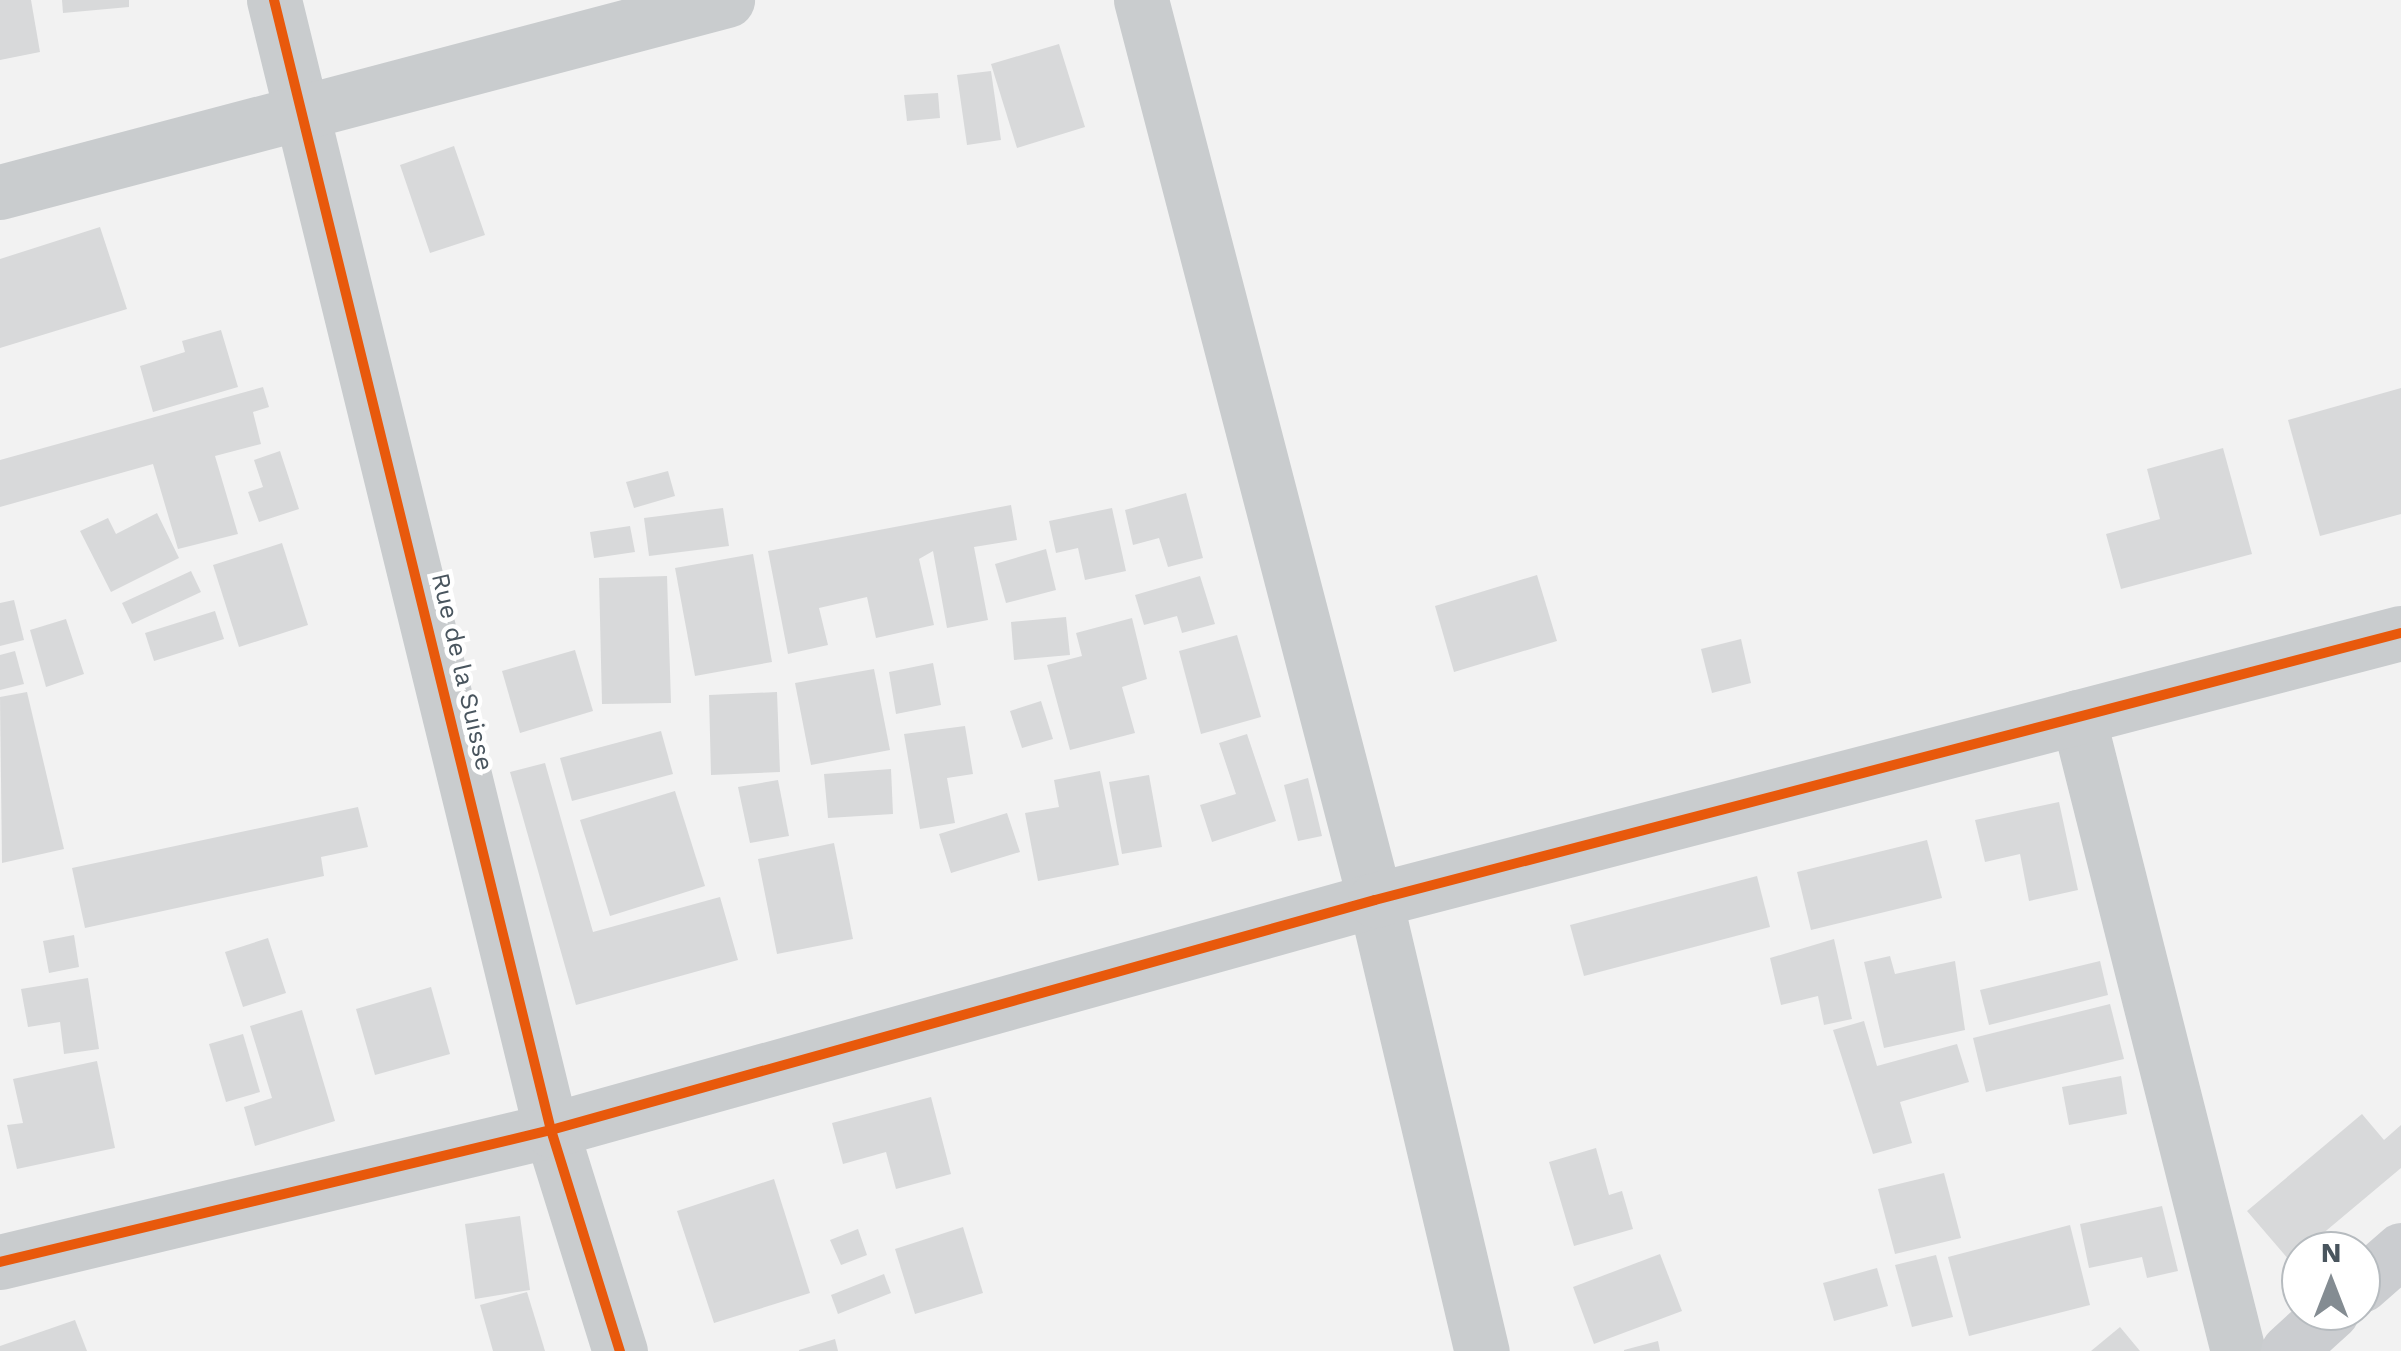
<!DOCTYPE html>
<html>
<head>
<meta charset="utf-8">
<style>
  body { margin:0 }
  #map { position:relative; width:2401px; height:1351px; overflow:hidden; background:#f2f2f2; font-family:"Work Sans",sans-serif }
  div>[style] { position:absolute }
  [style*='--x'] { left:calc(var(--x)*1px); top:calc(var(--y)*1px); width:calc(var(--w)*1px); rotate:calc(var(--a)*1deg) }
  .building>* { inset:0; background:#d8d9da }
  .street>* { height:55px; margin:-27.5px; padding:0 27.5px; transform-origin:27.5px; border-radius:27.5px; background:#c9ccce }
  .secondary>* { height:55px; margin:-27.5px; padding:0 27.5px; transform-origin:27.5px; border-radius:27.5px; background:#cbcdd0 }
  .cycleway>* { height:10px; margin:-5px; padding:0 5px; transform-origin:5px; border-radius:5px; background:#e8590c }
  span { translate:-50% -50%; white-space:nowrap; text-align:center; line-height:1.15; -webkit-text-stroke:9px #fff; paint-order:stroke }
  .street-label { font-size:25px; color:#49555e }
  .north { position:absolute; left:2281px; top:1231px; width:100px; height:100px; box-sizing:border-box; background:#fff; border:2px solid #b6bbbf; border-radius:50%; rotate:0deg; font-size:28px; font-weight:700; line-height:40px; text-align:center; color:#49555e }
  .north::after { content:''; display:block; margin:auto; width:35px; height:45px; background:#848c92; clip-path:polygon(50% 0,100% 100%,50% 72%,0 100%) }
</style>
</head>
<body>
<div id="map">
  <div class="building">
    <i style="clip-path:polygon(0 0,31px 0,40px 52px,0 60px)"></i>
    <i style="clip-path:polygon(62px 0,129px 0,129px 7px,63px 13px)"></i>
    <i style="clip-path:polygon(1059px 44px,1085px 127px,1017px 148px,991px 64px)"></i>
    <i style="clip-path:polygon(991px 71px,1001px 140px,967px 145px,957px 75px)"></i>
    <i style="clip-path:polygon(938px 93px,940px 118px,907px 121px,904px 95px)"></i>
    <i style="clip-path:polygon(454px 146px,485px 235px,430px 253px,400px 165px)"></i>
    <i style="clip-path:polygon(100px 227px,127px 309px,0 348px,0 259px)"></i>
    <i style="clip-path:polygon(221px 330px,238px 387px,153px 412px,140px 366px,185px 352px,182px 341px)"></i>
    <i style="clip-path:polygon(263px 387px,269px 407px,253px 412px,261px 444px,215px 456px,238px 534px,178px 549px,153px 464px,0 507px,0 460px)"></i>
    <i style="clip-path:polygon(2401px 388px,2401px 514px,2320px 536px,2288px 420px)"></i>
    <i style="clip-path:polygon(2223px 448px,2252px 554px,2121px 589px,2106px 534px,2160px 519px,2147px 469px)"></i>
    <i style="clip-path:polygon(280px 451px,299px 509px,259px 522px,248px 492px,263px 487px,254px 460px)"></i>
    <i style="clip-path:polygon(668px 471px,675px 496px,634px 508px,626px 482px)"></i>
    <i style="clip-path:polygon(1186px 493px,1203px 558px,1168px 567px,1159px 538px,1133px 545px,1125px 510px)"></i>
    <i style="clip-path:polygon(1011px 505px,1017px 540px,974px 547px,988px 620px,947px 628px,933px 551px,919px 559px,934px 625px,876px 638px,867px 597px,819px 608px,828px 645px,788px 654px,768px 551px)"></i>
    <i style="clip-path:polygon(723px 508px,729px 546px,649px 556px,644px 518px)"></i>
    <i style="clip-path:polygon(1112px 508px,1126px 571px,1085px 580px,1078px 548px,1056px 553px,1049px 521px)"></i>
    <i style="clip-path:polygon(157px 513px,179px 558px,111px 592px,80px 531px,108px 518px,116px 534px)"></i>
    <i style="clip-path:polygon(630px 526px,635px 552px,594px 558px,590px 532px)"></i>
    <i style="clip-path:polygon(282px 543px,308px 625px,239px 647px,213px 565px)"></i>
    <i style="clip-path:polygon(1046px 549px,1056px 590px,1006px 603px,995px 564px)"></i>
    <i style="clip-path:polygon(753px 554px,772px 662px,695px 676px,675px 568px)"></i>
    <i style="clip-path:polygon(191px 571px,201px 592px,132px 624px,122px 603px)"></i>
    <i style="clip-path:polygon(1537px 575px,1557px 641px,1454px 672px,1435px 606px)"></i>
    <i style="clip-path:polygon(667px 576px,671px 703px,602px 704px,599px 578px)"></i>
    <i style="clip-path:polygon(1200px 576px,1215px 624px,1182px 633px,1177px 616px,1144px 625px,1135px 595px)"></i>
    <i style="clip-path:polygon(14px 600px,24px 640px,0 646px,0 603px)"></i>
    <i style="clip-path:polygon(215px 611px,224px 639px,154px 661px,145px 633px)"></i>
    <i style="clip-path:polygon(1066px 617px,1070px 655px,1014px 660px,1011px 622px)"></i>
    <i style="clip-path:polygon(1132px 618px,1147px 679px,1122px 687px,1135px 733px,1070px 750px,1047px 665px,1082px 656px,1076px 633px)"></i>
    <i style="clip-path:polygon(66px 619px,84px 674px,46px 687px,30px 630px)"></i>
    <i style="clip-path:polygon(1237px 635px,1261px 717px,1201px 734px,1179px 651px)"></i>
    <i style="clip-path:polygon(1741px 639px,1751px 683px,1712px 693px,1701px 649px)"></i>
    <i style="clip-path:polygon(575px 650px,593px 711px,520px 733px,502px 671px)"></i>
    <i style="clip-path:polygon(15px 651px,24px 684px,0 690px,0 655px)"></i>
    <i style="clip-path:polygon(933px 663px,941px 705px,896px 714px,889px 672px)"></i>
    <i style="clip-path:polygon(874px 669px,890px 750px,811px 765px,795px 683px)"></i>
    <i style="clip-path:polygon(27px 692px,64px 849px,2px 863px,0 697px)"></i>
    <i style="clip-path:polygon(777px 692px,780px 772px,711px 775px,709px 695px)"></i>
    <i style="clip-path:polygon(1041px 701px,1053px 739px,1022px 748px,1010px 711px)"></i>
    <i style="clip-path:polygon(965px 726px,973px 774px,947px 778px,955px 823px,920px 829px,904px 734px)"></i>
    <i style="clip-path:polygon(661px 731px,673px 774px,572px 801px,560px 758px)"></i>
    <i style="clip-path:polygon(1247px 734px,1276px 821px,1212px 842px,1200px 805px,1236px 794px,1219px 743px)"></i>
    <i style="clip-path:polygon(545px 763px,593px 932px,720px 897px,738px 960px,576px 1005px,510px 772px)"></i>
    <i style="clip-path:polygon(891px 769px,893px 814px,828px 818px,824px 774px)"></i>
    <i style="clip-path:polygon(1100px 771px,1119px 865px,1038px 881px,1025px 813px,1059px 807px,1054px 780px)"></i>
    <i style="clip-path:polygon(1149px 775px,1162px 847px,1122px 854px,1109px 782px)"></i>
    <i style="clip-path:polygon(1308px 778px,1322px 836px,1298px 841px,1284px 785px)"></i>
    <i style="clip-path:polygon(778px 780px,789px 836px,750px 843px,738px 787px)"></i>
    <i style="clip-path:polygon(675px 791px,705px 886px,610px 916px,580px 820px)"></i>
    <i style="clip-path:polygon(2059px 802px,2078px 890px,2029px 901px,2020px 854px,1985px 862px,1975px 820px)"></i>
    <i style="clip-path:polygon(358px 807px,368px 847px,321px 857px,324px 876px,85px 928px,72px 868px)"></i>
    <i style="clip-path:polygon(1007px 813px,1020px 852px,951px 873px,939px 834px)"></i>
    <i style="clip-path:polygon(1927px 840px,1942px 898px,1811px 930px,1797px 872px)"></i>
    <i style="clip-path:polygon(834px 843px,853px 939px,777px 954px,758px 859px)"></i>
    <i style="clip-path:polygon(1757px 876px,1770px 927px,1584px 976px,1570px 925px)"></i>
    <i style="clip-path:polygon(74px 935px,79px 967px,49px 973px,43px 941px)"></i>
    <i style="clip-path:polygon(268px 938px,286px 993px,243px 1007px,225px 952px)"></i>
    <i style="clip-path:polygon(1834px 939px,1852px 1019px,1824px 1025px,1818px 996px,1781px 1005px,1770px 958px)"></i>
    <i style="clip-path:polygon(1890px 956px,1895px 974px,1955px 961px,1965px 1030px,1884px 1048px,1864px 962px)"></i>
    <i style="clip-path:polygon(2100px 961px,2108px 995px,1989px 1025px,1980px 990px)"></i>
    <i style="clip-path:polygon(88px 978px,99px 1049px,64px 1054px,60px 1022px,28px 1027px,21px 989px)"></i>
    <i style="clip-path:polygon(431px 987px,450px 1054px,375px 1075px,356px 1009px)"></i>
    <i style="clip-path:polygon(2110px 1004px,2124px 1059px,1986px 1092px,1973px 1038px)"></i>
    <i style="clip-path:polygon(302px 1010px,335px 1121px,255px 1146px,244px 1107px,272px 1098px,250px 1026px)"></i>
    <i style="clip-path:polygon(1864px 1021px,1877px 1066px,1957px 1044px,1969px 1082px,1900px 1102px,1912px 1143px,1873px 1154px,1833px 1030px)"></i>
    <i style="clip-path:polygon(243px 1034px,260px 1092px,226px 1102px,209px 1044px)"></i>
    <i style="clip-path:polygon(97px 1061px,115px 1148px,17px 1169px,7px 1125px,23px 1123px,13px 1079px)"></i>
    <i style="clip-path:polygon(2121px 1076px,2127px 1114px,2069px 1125px,2062px 1087px)"></i>
    <i style="clip-path:polygon(931px 1097px,951px 1174px,896px 1189px,886px 1152px,843px 1164px,832px 1123px)"></i>
    <i style="clip-path:polygon(2362px 1114px,2384px 1140px,2401px 1125px,2401px 1168px,2290px 1261px,2247px 1211px)"></i>
    <i style="clip-path:polygon(1596px 1148px,1609px 1195px,1622px 1191px,1633px 1229px,1574px 1246px,1549px 1162px)"></i>
    <i style="clip-path:polygon(1944px 1173px,1961px 1238px,1895px 1254px,1878px 1189px)"></i>
    <i style="clip-path:polygon(774px 1179px,810px 1293px,714px 1323px,677px 1211px)"></i>
    <i style="clip-path:polygon(2162px 1206px,2178px 1271px,2147px 1278px,2142px 1257px,2089px 1268px,2080px 1224px)"></i>
    <i style="clip-path:polygon(520px 1216px,530px 1290px,475px 1299px,465px 1224px)"></i>
    <i style="clip-path:polygon(2070px 1225px,2090px 1305px,1969px 1336px,1948px 1257px)"></i>
    <i style="clip-path:polygon(963px 1227px,983px 1293px,915px 1314px,895px 1249px)"></i>
    <i style="clip-path:polygon(858px 1229px,867px 1255px,841px 1265px,830px 1240px)"></i>
    <i style="clip-path:polygon(1660px 1254px,1682px 1311px,1594px 1344px,1573px 1287px)"></i>
    <i style="clip-path:polygon(1936px 1255px,1953px 1317px,1912px 1327px,1895px 1265px)"></i>
    <i style="clip-path:polygon(1877px 1268px,1888px 1306px,1834px 1321px,1823px 1283px)"></i>
    <i style="clip-path:polygon(884px 1274px,891px 1293px,838px 1314px,831px 1295px)"></i>
    <i style="clip-path:polygon(527px 1292px,545px 1351px,493px 1351px,480px 1305px)"></i>
    <i style="clip-path:polygon(75px 1320px,87px 1351px,0 1351px,0 1346px)"></i>
    <i style="clip-path:polygon(2120px 1327px,2140px 1351px,2091px 1351px)"></i>
    <i style="clip-path:polygon(835px 1339px,838px 1351px,799px 1351px,799px 1350px)"></i>
    <i style="clip-path:polygon(1658px 1341px,1660px 1351px,1624px 1351px,1624px 1350px)"></i>
  </div>
  <div class="street">
    <i style="--x:274;--y:0;--w:1163;--a:76.23"></i>
    <i style="--x:551;--y:1130;--w:232;--a:72.7"></i>
    <i style="--x:1141;--y:0;--w:930;--a:75.43"></i>
    <i style="--x:1375;--y:900;--w:464;--a:76.7"></i>
    <i style="--x:0;--y:192;--w:752;--a:-14.79"></i>
    <i style="--x:2078;--y:717;--w:654;--a:75.84"></i>
    <i style="--x:0;--y:1262;--w:567;--a:-13.47"></i>
    <i style="--x:551;--y:1130;--w:855;--a:-15.6"></i>
    <i style="--x:1375;--y:900;--w:1060;--a:-14.59"></i>
  </div>
  <div class="secondary">
    <i style="--x:2361;--y:1285;--w:53;--a:-41.2"></i>
    <i style="--x:2288;--y:1351;--w:59;--a:-42.3"></i>
  </div>
  <div class="cycleway">
    <i style="--x:274;--y:0;--w:1163;--a:76.23"></i>
    <i style="--x:551;--y:1130;--w:232;--a:72.7"></i>
    <i style="--x:0;--y:1262;--w:567;--a:-13.47"></i>
    <i style="--x:551;--y:1130;--w:855;--a:-15.6"></i>
    <i style="--x:1375;--y:900;--w:1060;--a:-14.59"></i>
  </div>
  <div class="street-label">
    <span style="left:462px;top:672px;rotate:77deg">Rue de la Suisse</span>
  </div>
  <div class="north">N</div>
</div>
</body>
</html>
